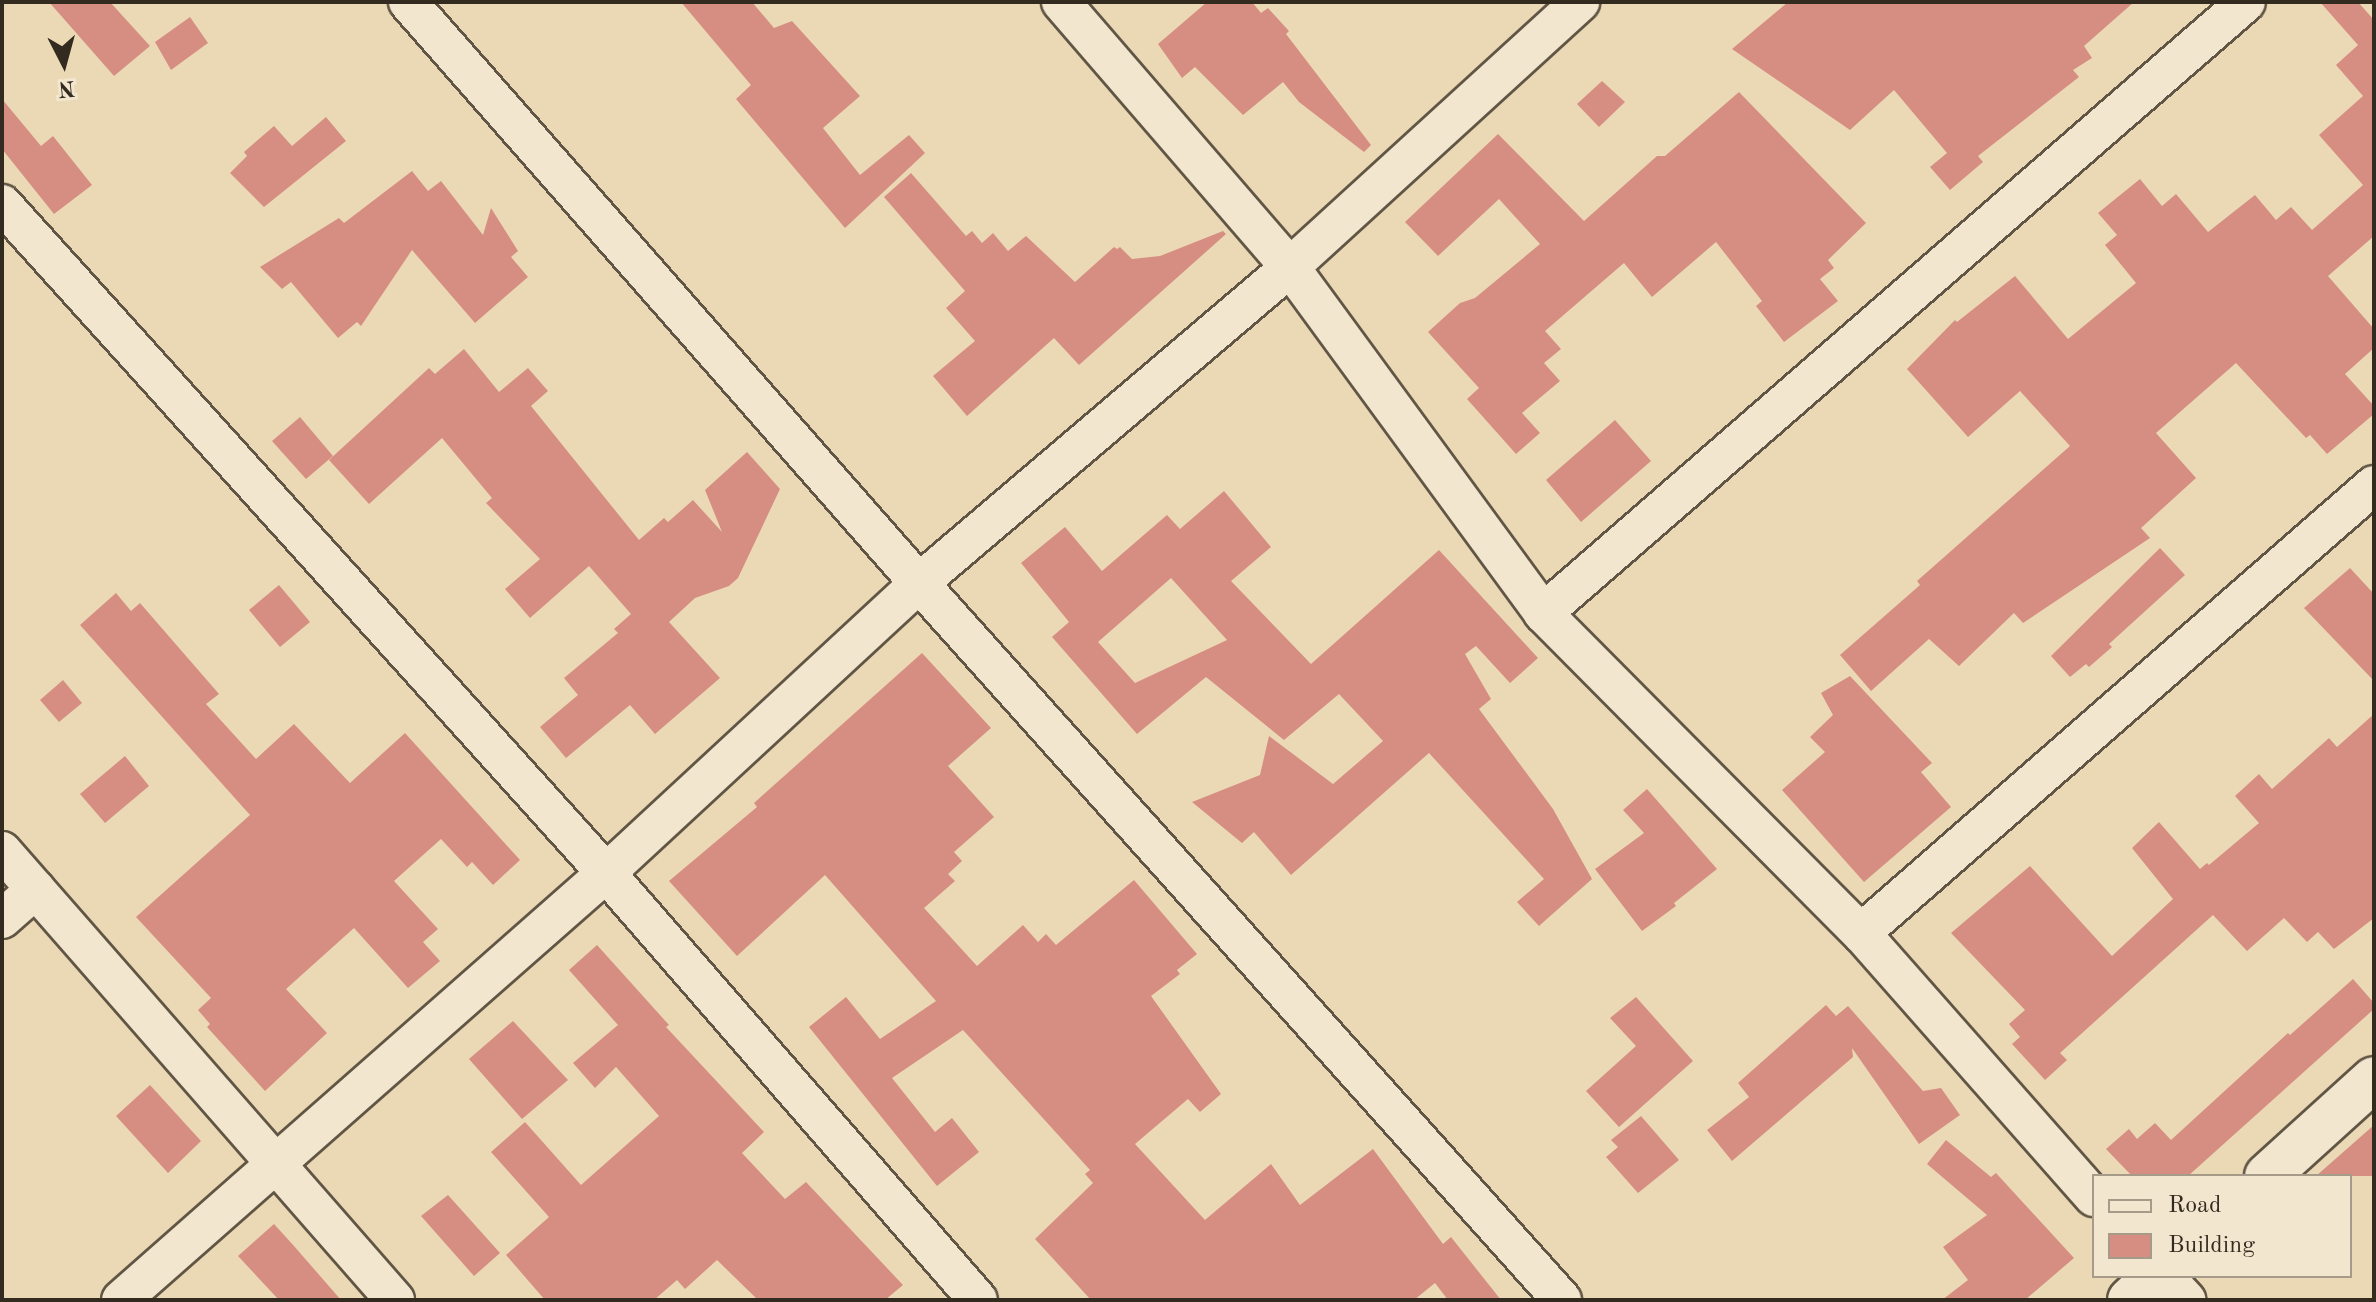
<!DOCTYPE html>
<html>
<head>
<meta charset="utf-8">
<style>
  body { margin:0 }
  #map { position:relative; width:2376px; height:1302px; overflow:hidden; background:#ebd9b5; font-family:"Old Standard TT",serif }
  div>[style] { position:absolute }
  [style*='--x'] { left:calc(var(--x)*1px); top:calc(var(--y)*1px); width:calc(var(--w)*1px); rotate:calc(var(--a)*1deg) }
  .building>* { inset:0; background:#d68e83 }
  .roads { filter:drop-shadow(2px 0 #615645) drop-shadow(-2px 0 #615645) drop-shadow(0 2px #615645) drop-shadow(0 -2px #615645) }
  .minor>* { height:38px; margin:-19px; padding:0 19px; transform-origin:19px; border-radius:19px; background:#f2e6cf }
  .tertiary>* { height:44px; margin:-22px; padding:0 22px; transform-origin:22px; border-radius:22px; background:#f2e6cf }
  span { translate:-50% -50%; white-space:nowrap; text-align:center; line-height:1.15; -webkit-text-stroke:6px #f2e6cf; paint-order:stroke }
  .frame { position:absolute; inset:0; border:4px solid #332a20; pointer-events:none }
  .legend { position:absolute; left:2092px; top:1174px; width:260px; height:104px; box-sizing:border-box; background:#f2e6cf; border:2px solid #a69b89; margin:0; padding:10px 14px; list-style:none; font-size:24px; color:#332a20 }
  .legend li { display:flex; align-items:center; gap:16px; height:40px }
  .legend b { width:40px; border:2px solid #a69b89 }
  .north { position:absolute; left:24px; top:24px; width:80px; height:80px; -webkit-text-stroke:6px #f2e6cf; paint-order:stroke; rotate:174deg; font-size:22px; font-weight:700; line-height:32px; text-align:center; color:#332a20 }
  .north::after { content:''; display:block; margin:auto; width:28px; height:36px; background:#332a20; clip-path:polygon(50% 0,100% 100%,50% 72%,0 100%) }
</style>
</head>
<body>
<div id="map">
  <div class="building">
    <i style="clip-path:polygon(49px 2px,110px 2px,150px 46px,114px 76px)"></i>
    <i style="clip-path:polygon(681px 2px,752px 2px,774px 28px,792px 21px,860px 96px,823px 128px,860px 175px,909px 135px,925px 153px,845px 228px,736px 99px,751px 85px)"></i>
    <i style="clip-path:polygon(1207px 2px,1252px 2px,1261px 13px,1268px 8px,1289px 31px,1286px 34px,1371px 145px,1364px 152px,1299px 102px,1283px 82px,1243px 115px,1195px 67px,1182px 78px,1158px 44px)"></i>
    <i style="clip-path:polygon(1788px 2px,2134px 2px,2084px 46px,2092px 58px,2073px 70px,2079px 77px,1978px 156px,1983px 162px,1950px 190px,1930px 167px,1947px 153px,1894px 90px,1850px 130px,1732px 49px)"></i>
    <i style="clip-path:polygon(2320px 2px,2358px 2px,2374px 20px,2374px 236px,2328px 276px,2374px 329px,2374px 348px,2345px 374px,2374px 406px,2374px 414px,2327px 454px,2310px 435px,2306px 438px,2236px 363px,2156px 433px,2196px 478px,2141px 528px,2150px 538px,2023px 623px,2014px 613px,1959px 666px,1929px 639px,1871px 691px,1840px 655px,1920px 585px,1917px 581px,2070px 446px,2020px 391px,1968px 437px,1907px 369px,1955px 320px,1957px 322px,2015px 276px,2068px 339px,2136px 283px,2105px 245px,2117px 235px,2098px 213px,2140px 179px,2162px 206px,2176px 194px,2208px 232px,2255px 195px,2276px 220px,2291px 207px,2312px 230px,2363px 185px,2319px 135px,2363px 96px,2336px 65px,2358px 45px)"></i>
    <i style="clip-path:polygon(190px 17px,208px 43px,171px 70px,155px 42px)"></i>
    <i style="clip-path:polygon(1602px 81px,1625px 102px,1599px 127px,1577px 104px)"></i>
    <i style="clip-path:polygon(1739px 92px,1866px 223px,1828px 260px,1834px 268px,1820px 279px,1838px 301px,1784px 342px,1756px 306px,1762px 301px,1716px 242px,1652px 297px,1624px 263px,1545px 331px,1561px 349px,1544px 363px,1560px 381px,1522px 413px,1540px 433px,1516px 454px,1467px 399px,1479px 388px,1428px 332px,1460px 303px,1475px 298px,1540px 244px,1499px 199px,1438px 256px,1405px 222px,1498px 134px,1584px 221px,1657px 156px,1665px 156px)"></i>
    <i style="clip-path:polygon(2px 99px,41px 146px,53px 136px,92px 185px,54px 214px,2px 149px)"></i>
    <i style="clip-path:polygon(326px 117px,346px 141px,264px 207px,230px 173px,247px 156px,244px 152px,274px 126px,292px 146px)"></i>
    <i style="clip-path:polygon(412px 171px,428px 191px,441px 181px,483px 235px,491px 208px,518px 251px,511px 257px,528px 277px,475px 323px,412px 250px,361px 326px,357px 322px,338px 338px,291px 282px,282px 289px,260px 267px,339px 218px,344px 223px)"></i>
    <i style="clip-path:polygon(911px 173px,966px 236px,972px 231px,982px 243px,993px 233px,1008px 251px,1026px 236px,1075px 282px,1114px 247px,1117px 249px,1120px 247px,1132px 259px,1160px 256px,1223px 231px,1226px 234px,1079px 365px,1054px 338px,967px 416px,933px 376px,975px 341px,946px 308px,965px 291px,884px 197px)"></i>
    <i style="clip-path:polygon(464px 349px,499px 392px,528px 368px,548px 391px,531px 406px,639px 540px,664px 518px,668px 522px,693px 500px,722px 532px,705px 490px,747px 452px,780px 489px,738px 578px,729px 586px,695px 598px,669px 622px,720px 678px,655px 734px,630px 705px,566px 758px,540px 727px,578px 695px,564px 678px,618px 633px,614px 629px,631px 614px,589px 566px,530px 618px,505px 589px,540px 559px,486px 503px,492px 498px,442px 438px,369px 504px,329px 460px,429px 368px,435px 374px)"></i>
    <i style="clip-path:polygon(300px 417px,333px 456px,306px 479px,272px 441px)"></i>
    <i style="clip-path:polygon(1615px 420px,1651px 461px,1581px 522px,1546px 480px)"></i>
    <i style="clip-path:polygon(evenodd,1224px 491px,1271px 547px,1231px 581px,1311px 664px,1439px 550px,1538px 658px,1510px 683px,1476px 646px,1465px 654px,1491px 699px,1479px 709px,1553px 809px,1592px 879px,1539px 926px,1517px 902px,1544px 879px,1429px 753px,1291px 875px,1254px 832px,1242px 843px,1192px 802px,1260px 775px,1269px 736px,1333px 784px,1383px 741px,1339px 694px,1284px 740px,1206px 677px,1137px 734px,1052px 637px,1069px 622px,1021px 563px,1065px 527px,1102px 571px,1167px 515px,1180px 529px,1224px 491px,1171px 578px,1227px 640px,1135px 683px,1098px 642px,1171px 578px)"></i>
    <i style="clip-path:polygon(2160px 548px,2185px 575px,2109px 644px,2112px 647px,2089px 667px,2086px 664px,2070px 677px,2051px 656px)"></i>
    <i style="clip-path:polygon(2350px 568px,2374px 594px,2374px 681px,2304px 608px)"></i>
    <i style="clip-path:polygon(279px 585px,310px 622px,280px 647px,249px 610px)"></i>
    <i style="clip-path:polygon(116px 593px,131px 611px,140px 603px,219px 694px,206px 704px,256px 759px,294px 724px,350px 783px,405px 733px,520px 860px,493px 885px,472px 862px,467px 867px,441px 839px,394px 881px,438px 929px,423px 942px,440px 961px,408px 988px,354px 928px,286px 989px,327px 1033px,265px 1091px,207px 1027px,210px 1024px,198px 1010px,211px 998px,136px 917px,250px 815px,80px 625px)"></i>
    <i style="clip-path:polygon(922px 653px,991px 728px,948px 766px,994px 817px,954px 852px,962px 861px,948px 874px,955px 881px,924px 908px,977px 966px,1023px 925px,1038px 942px,1046px 934px,1056px 945px,1134px 880px,1197px 954px,1177px 970px,1180px 974px,1151px 996px,1221px 1094px,1200px 1112px,1188px 1099px,1135px 1144px,1205px 1220px,1271px 1164px,1300px 1205px,1373px 1149px,1443px 1244px,1451px 1237px,1501px 1300px,1448px 1300px,1435px 1283px,1414px 1300px,1091px 1300px,1035px 1239px,1093px 1183px,1085px 1174px,1090px 1170px,963px 1030px,892px 1078px,935px 1132px,952px 1118px,979px 1152px,937px 1186px,809px 1027px,846px 997px,880px 1039px,936px 1001px,825px 875px,737px 956px,669px 881px,757px 807px,754px 803px)"></i>
    <i style="clip-path:polygon(1850px 676px,1932px 763px,1921px 772px,1951px 807px,1864px 882px,1782px 790px,1825px 752px,1810px 737px,1833px 715px,1821px 693px)"></i>
    <i style="clip-path:polygon(63px 680px,82px 703px,59px 722px,40px 700px)"></i>
    <i style="clip-path:polygon(2374px 714px,2374px 918px,2334px 949px,2318px 932px,2307px 942px,2284px 918px,2247px 951px,2213px 915px,2060px 1053px,2067px 1060px,2045px 1080px,2012px 1044px,2020px 1037px,2009px 1024px,2025px 1010px,1951px 933px,2030px 866px,2112px 956px,2173px 899px,2132px 848px,2159px 822px,2200px 869px,2207px 863px,2209px 865px,2259px 823px,2235px 796px,2259px 774px,2272px 789px,2329px 738px,2337px 747px)"></i>
    <i style="clip-path:polygon(125px 756px,149px 786px,105px 823px,80px 794px)"></i>
    <i style="clip-path:polygon(1647px 789px,1717px 869px,1674px 903px,1676px 906px,1642px 931px,1595px 869px,1644px 833px,1623px 810px)"></i>
    <i style="clip-path:polygon(597px 945px,669px 1025px,666px 1027px,764px 1132px,742px 1153px,785px 1199px,806px 1182px,903px 1285px,885px 1300px,758px 1300px,717px 1260px,685px 1289px,677px 1280px,654px 1300px,545px 1300px,506px 1255px,549px 1217px,491px 1152px,525px 1122px,581px 1185px,659px 1116px,616px 1067px,595px 1088px,573px 1063px,618px 1025px,569px 970px)"></i>
    <i style="clip-path:polygon(2353px 979px,2374px 1003px,2374px 1009px,2188px 1176px,2132px 1176px,2106px 1149px,2129px 1129px,2137px 1139px,2155px 1123px,2171px 1140px,2288px 1033px,2290px 1035px)"></i>
    <i style="clip-path:polygon(1636px 997px,1693px 1061px,1619px 1127px,1586px 1091px,1636px 1046px,1610px 1018px)"></i>
    <i style="clip-path:polygon(1826px 1005px,1836px 1016px,1848px 1006px,1923px 1091px,1941px 1088px,1960px 1115px,1919px 1144px,1852px 1048px,1853px 1057px,1732px 1161px,1707px 1130px,1749px 1097px,1738px 1083px)"></i>
    <i style="clip-path:polygon(513px 1021px,568px 1080px,522px 1119px,469px 1059px)"></i>
    <i style="clip-path:polygon(150px 1085px,201px 1141px,168px 1173px,116px 1116px)"></i>
    <i style="clip-path:polygon(1641px 1116px,1679px 1160px,1638px 1193px,1606px 1157px,1618px 1147px,1611px 1140px)"></i>
    <i style="clip-path:polygon(2374px 1125px,2374px 1176px,2316px 1176px)"></i>
    <i style="clip-path:polygon(1946px 1140px,1991px 1177px,1996px 1173px,2074px 1258px,2025px 1300px,1942px 1300px,1968px 1280px,1943px 1247px,1987px 1215px,1927px 1164px)"></i>
    <i style="clip-path:polygon(448px 1195px,500px 1253px,474px 1276px,421px 1216px)"></i>
    <i style="clip-path:polygon(274px 1224px,294px 1246px,341px 1300px,279px 1300px,238px 1256px)"></i>
  </div>
  <div class="roads">
    <div class="minor">
      <i style="--x:408;--y:2;--w:774;--a:48.67"></i>
      <i style="--x:919;--y:583;--w:963;--a:48.11"></i>
      <i style="--x:1061;--y:2;--w:350;--a:49.2"></i>
      <i style="--x:1290;--y:267;--w:429;--a:53.8"></i>
      <i style="--x:1543;--y:613;--w:451;--a:45.2"></i>
      <i style="--x:1861;--y:933;--w:352;--a:48.6"></i>
      <i style="--x:2;--y:204;--w:901;--a:47.92"></i>
      <i style="--x:606;--y:873;--w:566;--a:48.94"></i>
      <i style="--x:1543;--y:613;--w:931;--a:-40.99"></i>
      <i style="--x:2;--y:851;--w:597;--a:48.81"></i>
      <i style="--x:2;--y:919;--w:45;--a:-41.4"></i>
      <i style="--x:1861;--y:933;--w:681;--a:-41.13"></i>
      <i style="--x:2164;--y:1276;--w:33;--a:47"></i>
      <i style="--x:121;--y:1300;--w:646;--a:-41.36"></i>
      <i style="--x:606;--y:873;--w:427;--a:-42.8"></i>
      <i style="--x:919;--y:583;--w:487;--a:-40.4"></i>
      <i style="--x:1290;--y:267;--w:393;--a:-42.4"></i>
    </div>
    <div class="tertiary">
      <i style="--x:2267;--y:1176;--w:144;--a:-42.2"></i>
      <i style="--x:2130;--y:1300;--w:35;--a:-43"></i>
    </div>
  </div>
  <div class="frame"></div>
  <ul class="legend">
  <li><b style="height:10px;background:#f2e6cf"></b>Road</li>
  <li><b style="height:22px;background:#d68e83"></b>Building</li>
  </ul>
  <div class="north">N</div>
</div>
</body>
</html>
